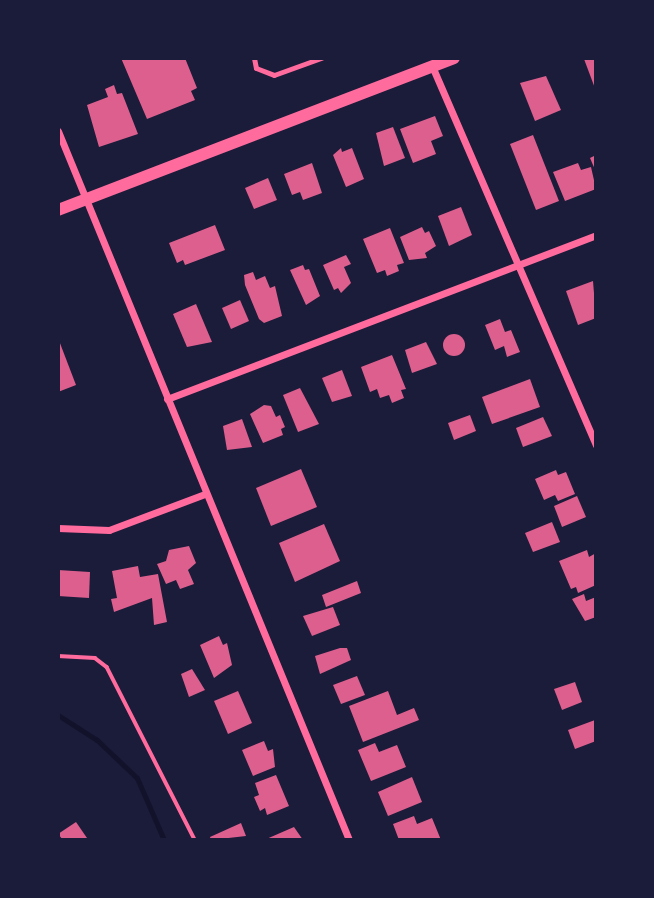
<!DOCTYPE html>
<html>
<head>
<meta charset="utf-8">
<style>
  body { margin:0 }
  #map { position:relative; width:654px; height:898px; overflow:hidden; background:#1b1b3a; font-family:Lato,sans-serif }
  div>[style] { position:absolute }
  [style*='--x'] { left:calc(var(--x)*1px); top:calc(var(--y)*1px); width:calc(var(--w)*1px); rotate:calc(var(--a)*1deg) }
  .stream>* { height:5px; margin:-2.5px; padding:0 2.5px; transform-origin:2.5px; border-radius:2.5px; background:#12122b }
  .building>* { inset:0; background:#dd5f8e }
  .round { border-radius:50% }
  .path>* { height:3.5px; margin:-1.75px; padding:0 1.75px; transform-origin:1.75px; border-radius:1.75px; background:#ff6b9d }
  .service>* { height:5px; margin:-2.5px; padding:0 2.5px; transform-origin:2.5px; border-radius:2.5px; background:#ff6b9d }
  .minor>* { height:7px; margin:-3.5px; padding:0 3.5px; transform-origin:3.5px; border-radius:3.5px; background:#ff6b9d }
  .tertiary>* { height:12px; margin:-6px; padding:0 6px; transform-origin:6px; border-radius:6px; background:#ff6b9d }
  span { translate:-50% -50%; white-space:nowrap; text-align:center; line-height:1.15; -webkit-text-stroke:6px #1b1b3a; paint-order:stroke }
  .frame { position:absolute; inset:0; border:60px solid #1b1b3a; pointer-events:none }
</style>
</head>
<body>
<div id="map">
  <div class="stream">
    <i style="--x:58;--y:715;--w:46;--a:32.7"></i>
    <i style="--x:97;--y:740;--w:55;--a:43.5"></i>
    <i style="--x:137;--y:778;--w:68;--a:66.5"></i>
  </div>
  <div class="building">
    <i style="clip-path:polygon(121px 58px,185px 58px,197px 88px,191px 91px,195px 100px,147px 119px)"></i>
    <i style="clip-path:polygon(596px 58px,596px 91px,584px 59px)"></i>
    <i style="clip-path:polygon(546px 76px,561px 110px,535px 121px,520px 83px)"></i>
    <i style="clip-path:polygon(114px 85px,117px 94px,122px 93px,138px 134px,99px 147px,87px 105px,108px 97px,105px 89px)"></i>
    <i style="clip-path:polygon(435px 116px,443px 136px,431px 141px,436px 154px,413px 163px,400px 129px)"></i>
    <i style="clip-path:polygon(393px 127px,405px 158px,384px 166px,376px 133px)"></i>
    <i style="clip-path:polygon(533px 135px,559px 201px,536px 210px,510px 144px)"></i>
    <i style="clip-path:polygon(341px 148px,342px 152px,352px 148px,364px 179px,346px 187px,333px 155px)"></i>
    <i style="clip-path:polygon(596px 155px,596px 172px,590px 158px)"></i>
    <i style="clip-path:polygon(312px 163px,322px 193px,303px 200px,300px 192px,292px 195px,284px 174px)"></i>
    <i style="clip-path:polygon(578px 163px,581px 170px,591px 167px,596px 189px,565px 201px,553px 172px)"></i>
    <i style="clip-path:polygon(268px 178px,277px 200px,254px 209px,245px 188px)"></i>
    <i style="clip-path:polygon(461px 207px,472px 235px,449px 246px,438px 216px)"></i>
    <i style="clip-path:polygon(215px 225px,225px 250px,185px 265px,183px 260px,177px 263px,169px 243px)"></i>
    <i style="clip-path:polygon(422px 227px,425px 233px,429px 231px,436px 246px,425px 253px,427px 258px,409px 260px,400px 237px)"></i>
    <i style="clip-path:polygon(390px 228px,404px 263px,397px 265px,399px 271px,387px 276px,385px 270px,377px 273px,363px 239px)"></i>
    <i style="clip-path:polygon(346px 255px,351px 264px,344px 267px,351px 283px,341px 293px,338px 288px,334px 290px,323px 265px)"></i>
    <i style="clip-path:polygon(303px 265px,305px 270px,309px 269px,320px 296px,306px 305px,290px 270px)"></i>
    <i style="clip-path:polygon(253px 272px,256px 280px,265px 276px,270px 288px,275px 286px,282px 316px,264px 323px,259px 319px,245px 285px,244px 275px)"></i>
    <i style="clip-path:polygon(593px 281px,596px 318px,578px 325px,566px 291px)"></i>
    <i style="clip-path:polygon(240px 300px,249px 321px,231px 329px,222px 308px)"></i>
    <i style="clip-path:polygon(196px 304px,212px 342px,187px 347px,173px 314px)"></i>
    <i style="clip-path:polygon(500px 319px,505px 332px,511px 330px,520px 352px,507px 357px,504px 346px,495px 350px,485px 325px)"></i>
    <i class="round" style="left:443px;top:334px;width:22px;height:22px"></i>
    <i style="clip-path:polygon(58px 338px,76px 385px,58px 392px)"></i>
    <i style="clip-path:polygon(426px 342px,437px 364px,412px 373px,405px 350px)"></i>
    <i style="clip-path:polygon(392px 355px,406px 389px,401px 390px,404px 398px,392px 403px,389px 395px,380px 398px,377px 389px,370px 392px,361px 367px)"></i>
    <i style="clip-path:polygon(342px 370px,352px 396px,332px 402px,322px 378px)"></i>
    <i style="clip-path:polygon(530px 379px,540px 407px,492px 424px,482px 397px)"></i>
    <i style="clip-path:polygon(300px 388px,319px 424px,298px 432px,283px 395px)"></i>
    <i style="clip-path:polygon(264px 405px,271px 406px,276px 417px,280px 415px,285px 427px,281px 429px,283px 435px,263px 443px,250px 414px)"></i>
    <i style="clip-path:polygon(470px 415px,476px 431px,454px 440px,448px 423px)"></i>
    <i style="clip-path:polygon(543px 417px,552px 436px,523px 447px,516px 428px)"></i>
    <i style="clip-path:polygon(242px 419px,252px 447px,227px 450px,223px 426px)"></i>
    <i style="clip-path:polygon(301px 469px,317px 507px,271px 526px,256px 488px)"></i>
    <i style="clip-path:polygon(556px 470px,558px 475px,566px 472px,575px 494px,558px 501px,555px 495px,544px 500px,535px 479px)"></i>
    <i style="clip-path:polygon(577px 496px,586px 517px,562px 527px,554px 506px)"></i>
    <i style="clip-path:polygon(552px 522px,560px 542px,533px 552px,525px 533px)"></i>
    <i style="clip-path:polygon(324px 524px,340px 561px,295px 582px,279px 543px)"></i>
    <i style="clip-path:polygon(189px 546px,196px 563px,188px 570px,194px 584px,180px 589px,176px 580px,166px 584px,157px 564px,166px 561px,169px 550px)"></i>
    <i style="clip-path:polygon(587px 550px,589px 557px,596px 553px,596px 585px,578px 593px,576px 587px,571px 589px,559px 561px)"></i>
    <i style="clip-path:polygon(138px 566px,140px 577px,158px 574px,167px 622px,154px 625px,152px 598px,114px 612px,111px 599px,117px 598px,112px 571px)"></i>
    <i style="clip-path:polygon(58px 570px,90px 572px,89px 598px,58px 596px)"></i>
    <i style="clip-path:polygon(357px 581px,361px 593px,326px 607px,322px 595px)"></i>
    <i style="clip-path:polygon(584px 594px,586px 601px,596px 597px,596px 617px,585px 621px,572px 599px)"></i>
    <i style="clip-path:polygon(333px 607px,340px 625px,312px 636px,303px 616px)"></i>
    <i style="clip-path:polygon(219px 636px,223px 645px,227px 643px,232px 665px,214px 678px,200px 645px)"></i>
    <i style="clip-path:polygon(340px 648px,347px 648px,351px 660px,320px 674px,315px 656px)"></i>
    <i style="clip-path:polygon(192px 669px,205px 690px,189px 697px,181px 674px)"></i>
    <i style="clip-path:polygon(357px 676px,365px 695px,341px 704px,333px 685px)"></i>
    <i style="clip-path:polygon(575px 682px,582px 702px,562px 710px,554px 689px)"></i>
    <i style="clip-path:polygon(238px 691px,252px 723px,228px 734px,214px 701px)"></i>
    <i style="clip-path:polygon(388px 691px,397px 715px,414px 708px,419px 720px,363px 742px,349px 706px)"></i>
    <i style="clip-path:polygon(595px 720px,596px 741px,575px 749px,568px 730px)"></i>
    <i style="clip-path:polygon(264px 741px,268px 751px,273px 749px,275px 767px,253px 776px,242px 750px)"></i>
    <i style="clip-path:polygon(375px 743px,379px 752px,397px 745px,406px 767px,371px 781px,358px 750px)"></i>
    <i style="clip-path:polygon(276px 775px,289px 806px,267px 815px,265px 808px,260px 811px,254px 797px,259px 795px,255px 783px)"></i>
    <i style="clip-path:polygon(412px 777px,422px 802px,388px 816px,378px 792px)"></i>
    <i style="clip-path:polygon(414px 816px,417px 824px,432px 818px,441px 840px,399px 840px,393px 824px)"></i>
    <i style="clip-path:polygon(76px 822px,87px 838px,63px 840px,58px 834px)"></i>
    <i style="clip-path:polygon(241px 823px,246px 836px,211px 840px,210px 837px)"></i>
    <i style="clip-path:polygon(294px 827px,303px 840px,264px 840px)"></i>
  </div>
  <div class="path">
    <i style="--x:58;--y:656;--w:37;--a:3"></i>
    <i style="--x:95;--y:658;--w:15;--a:37"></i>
    <i style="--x:107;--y:667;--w:194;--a:63"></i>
  </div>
  <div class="service">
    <i style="--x:254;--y:58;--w:10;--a:79"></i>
    <i style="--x:256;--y:68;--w:19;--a:21"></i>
    <i style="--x:274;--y:75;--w:50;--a:-19.9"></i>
  </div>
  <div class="minor">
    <i style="--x:432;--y:66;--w:413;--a:66.6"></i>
    <i style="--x:58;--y:131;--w:766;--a:67.68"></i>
    <i style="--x:167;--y:399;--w:459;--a:-20.9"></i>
    <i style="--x:58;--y:528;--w:51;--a:2.2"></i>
    <i style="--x:109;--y:530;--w:103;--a:-20.6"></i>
  </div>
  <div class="tertiary">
    <i style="--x:58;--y:210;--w:424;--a:-21"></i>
  </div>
  <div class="frame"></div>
</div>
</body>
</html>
